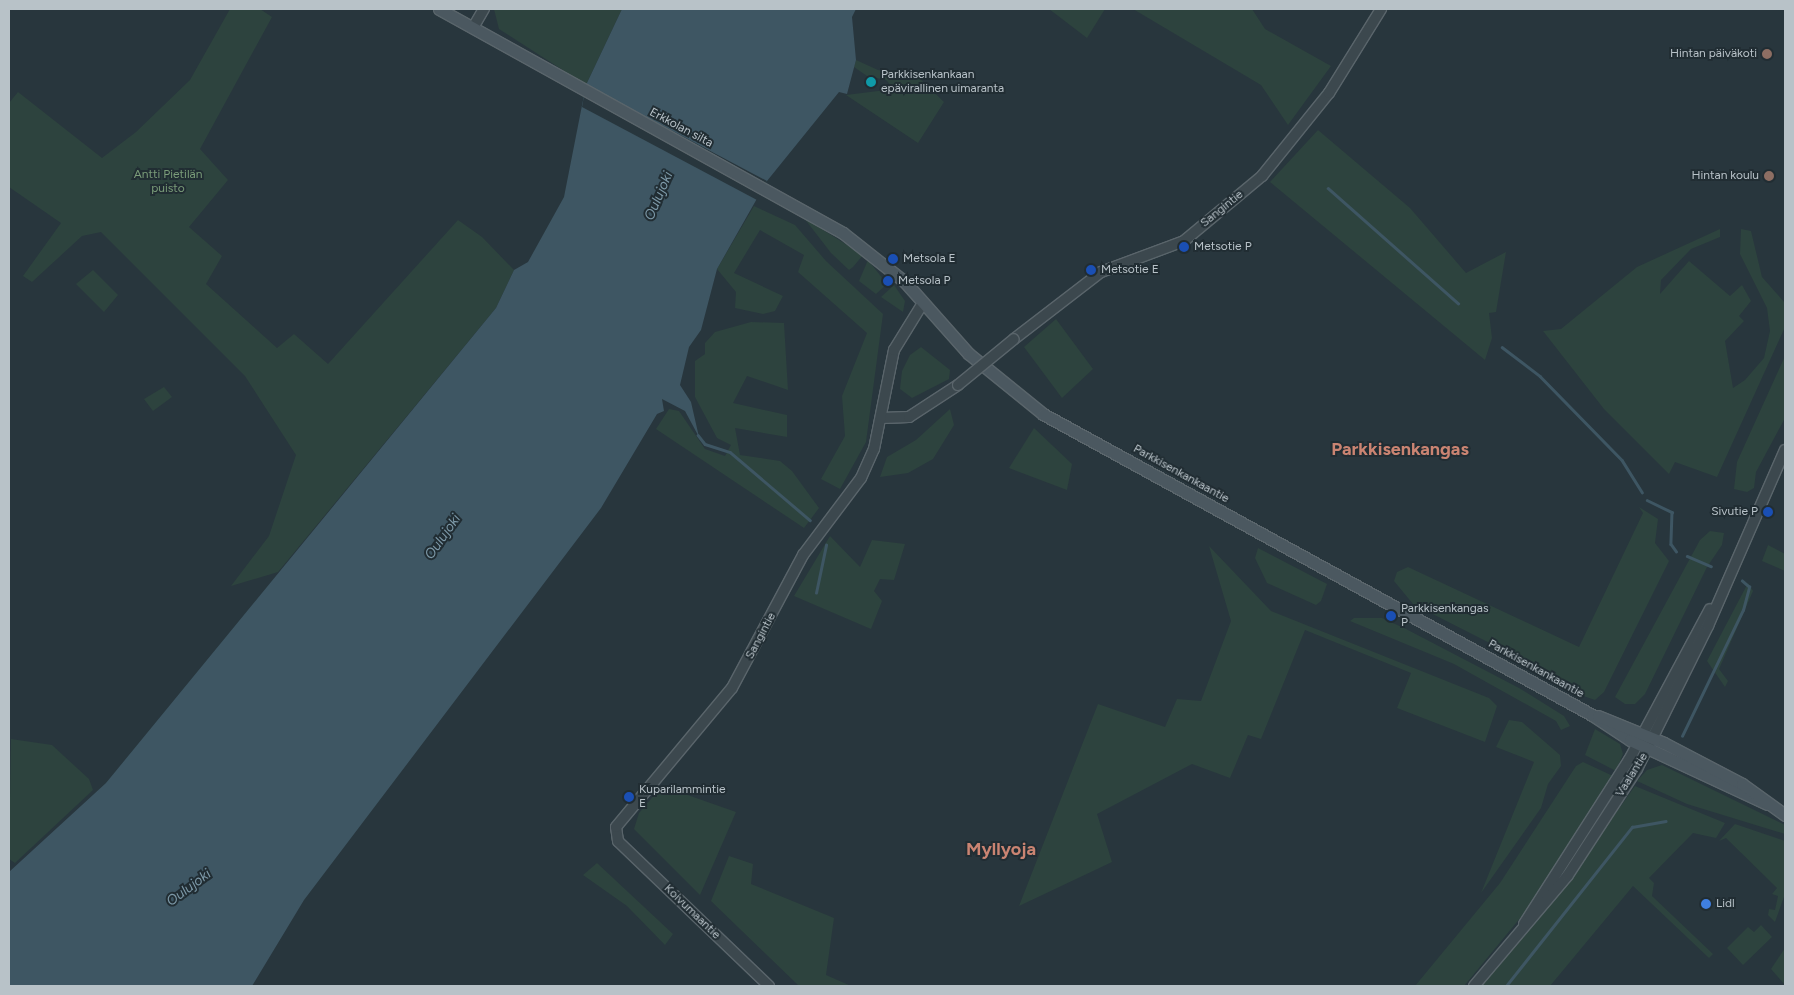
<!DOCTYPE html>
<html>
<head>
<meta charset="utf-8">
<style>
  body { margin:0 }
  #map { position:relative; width:1794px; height:995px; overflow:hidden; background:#28363d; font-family:Figtree,sans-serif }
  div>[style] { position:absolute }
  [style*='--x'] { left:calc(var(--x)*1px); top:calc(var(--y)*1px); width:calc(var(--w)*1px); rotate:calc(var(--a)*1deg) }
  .green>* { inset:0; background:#2d433e }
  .water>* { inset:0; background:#3e5663 }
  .pier>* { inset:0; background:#28363d }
  .stream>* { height:2.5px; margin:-1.25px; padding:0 1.25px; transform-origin:1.25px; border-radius:1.25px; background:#3e5663 }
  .roads { filter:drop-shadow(1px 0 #5a656b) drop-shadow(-1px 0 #5a656b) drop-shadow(0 1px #5a656b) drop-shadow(0 -1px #5a656b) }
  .tertiary>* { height:10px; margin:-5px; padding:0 5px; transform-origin:5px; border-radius:5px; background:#3c484e }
  .secondary>* { height:11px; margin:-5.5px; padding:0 5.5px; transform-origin:5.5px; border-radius:5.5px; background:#4b5860 }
  .bridges { filter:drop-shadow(1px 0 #5a656b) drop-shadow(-1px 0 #5a656b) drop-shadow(0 1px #5a656b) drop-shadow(0 -1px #5a656b) }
  .tertiary-bridge>* { height:10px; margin:-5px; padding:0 5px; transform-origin:5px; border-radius:5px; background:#3c484e }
  .dots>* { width:14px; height:14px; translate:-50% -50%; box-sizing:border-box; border:2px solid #212d33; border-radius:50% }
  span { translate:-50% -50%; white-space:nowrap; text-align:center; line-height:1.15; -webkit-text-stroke:4px #212d33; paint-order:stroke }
  .poi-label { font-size:12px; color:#b8c2c8 }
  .right { translate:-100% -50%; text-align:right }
  .left { translate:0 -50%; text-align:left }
  .street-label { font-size:12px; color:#b8c2c8 }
  .park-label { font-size:12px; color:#7a9c79 }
  .water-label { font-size:14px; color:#7d99a8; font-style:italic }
  .district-label { font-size:18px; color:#ca8472; font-weight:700 }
  .frame { position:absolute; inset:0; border:10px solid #b8c2c8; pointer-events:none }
</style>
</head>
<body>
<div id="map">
  <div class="green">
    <i style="clip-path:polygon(230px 9px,260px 9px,272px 17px,200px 149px,228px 180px,189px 227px,222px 256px,206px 284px,277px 348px,294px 334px,328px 364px,458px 220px,482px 237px,514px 270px,496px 308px,278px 572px,231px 586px,269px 536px,296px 455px,245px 376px,101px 232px,82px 236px,32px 282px,23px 276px,61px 223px,9px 187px,9px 103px,18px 92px,102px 158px,136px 132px,190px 80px)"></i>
    <i style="clip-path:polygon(494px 9px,622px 9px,586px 85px,499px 29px)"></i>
    <i style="clip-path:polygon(1049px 9px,1105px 9px,1087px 38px)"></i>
    <i style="clip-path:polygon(1133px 9px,1252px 9px,1265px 29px,1331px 66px,1288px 125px,1261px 85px)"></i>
    <i style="clip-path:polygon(856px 60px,878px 70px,915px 74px,944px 102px,918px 143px,846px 95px,894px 89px,886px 80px,867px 76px,854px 67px)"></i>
    <i style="clip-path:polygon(1318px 130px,1410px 208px,1466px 273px,1506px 252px,1496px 312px,1489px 313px,1492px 338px,1485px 360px,1270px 182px)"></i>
    <i style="clip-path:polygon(754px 206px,795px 225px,826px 261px,883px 314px,866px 442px,840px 489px,821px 479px,845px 436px,842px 396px,867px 333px,798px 272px,804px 255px,760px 230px,734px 273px,783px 296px,775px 311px,763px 314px,735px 308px,736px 292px,717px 269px)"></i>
    <i style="clip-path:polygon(804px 218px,863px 255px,853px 267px,849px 270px,831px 253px)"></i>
    <i style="clip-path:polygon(1720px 229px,1720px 237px,1691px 249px,1661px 280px,1660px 294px,1689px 261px,1730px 296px,1742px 285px,1751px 301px,1739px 316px,1744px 321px,1725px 341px,1733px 388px,1745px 380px,1764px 358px,1770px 331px,1767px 308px,1740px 254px,1741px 229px,1751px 231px,1762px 277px,1785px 303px,1785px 327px,1717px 477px,1675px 462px,1669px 474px,1604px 409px,1543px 331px,1561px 329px,1637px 267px)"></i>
    <i style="clip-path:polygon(868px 260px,887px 284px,876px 294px,859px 281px)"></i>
    <i style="clip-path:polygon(93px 270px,118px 295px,104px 312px,76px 284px)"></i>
    <i style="clip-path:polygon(894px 285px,905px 301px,903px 312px,881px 297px)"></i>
    <i style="clip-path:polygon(1056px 319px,1093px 369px,1062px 398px,1024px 347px)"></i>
    <i style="clip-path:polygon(751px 322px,784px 323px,788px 390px,747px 376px,733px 403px,787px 415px,787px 437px,735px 428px,740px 455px,780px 461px,792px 471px,819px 508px,804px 528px,656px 429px,669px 409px,679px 411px,705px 449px,725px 456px,731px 445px,717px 438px,695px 397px,695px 361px,705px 354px,705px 343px,715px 332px)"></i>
    <i style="clip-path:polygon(921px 347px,950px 370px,949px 379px,912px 398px,900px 389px,902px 371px,910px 355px)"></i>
    <i style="clip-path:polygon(1785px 356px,1785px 418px,1756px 472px,1754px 488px,1747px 492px,1734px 489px,1737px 462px)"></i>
    <i style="clip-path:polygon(164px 387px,172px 397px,153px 411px,144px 399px)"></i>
    <i style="clip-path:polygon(950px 409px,954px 425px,933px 459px,908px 473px,880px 477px,887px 457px,916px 440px)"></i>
    <i style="clip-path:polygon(1034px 428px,1072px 464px,1067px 490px,1009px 468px)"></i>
    <i style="clip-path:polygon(1639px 507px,1658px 519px,1655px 543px,1669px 561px,1604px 692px,1595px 700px,1566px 690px,1564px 681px,1413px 604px,1394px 581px,1397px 572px,1408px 567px,1579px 647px,1643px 513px)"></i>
    <i style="clip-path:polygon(1710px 531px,1724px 533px,1722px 545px,1707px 567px,1645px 694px,1635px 704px,1625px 704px,1615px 697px,1700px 540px)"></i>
    <i style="clip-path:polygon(830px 536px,860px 567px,872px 540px,905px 544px,894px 580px,880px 579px,874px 591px,882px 601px,871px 629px,794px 596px)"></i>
    <i style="clip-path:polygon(1768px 545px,1785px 554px,1785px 571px,1762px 561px)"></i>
    <i style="clip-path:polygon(1209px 546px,1271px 611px,1489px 698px,1497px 706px,1485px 742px,1397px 708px,1411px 673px,1305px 630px,1261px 739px,1248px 735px,1230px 778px,1192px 764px,1097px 814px,1112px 862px,1019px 906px,1098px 704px,1165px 727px,1177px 699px,1201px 701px,1231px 621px)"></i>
    <i style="clip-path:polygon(1258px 548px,1327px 584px,1321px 601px,1316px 605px,1267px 583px,1255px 558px)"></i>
    <i style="clip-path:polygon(1748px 583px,1753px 591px,1719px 669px,1728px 681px,1725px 687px,1707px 661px)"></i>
    <i style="clip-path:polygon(1354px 618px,1382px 618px,1406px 629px,1519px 688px,1564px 716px,1570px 726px,1561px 730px,1556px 721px,1454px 664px,1350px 621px)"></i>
    <i style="clip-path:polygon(1509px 720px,1522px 722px,1560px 755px,1561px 766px,1548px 784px,1541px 808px,1481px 893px,1534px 762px,1496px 747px)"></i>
    <i style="clip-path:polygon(1595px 729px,1620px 744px,1623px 754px,1616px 771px,1585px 755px)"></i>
    <i style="clip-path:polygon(11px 739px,52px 745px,89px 779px,93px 790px,15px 863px,9px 859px)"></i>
    <i style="clip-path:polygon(1583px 762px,1613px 776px,1531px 905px,1464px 986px,1415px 986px,1500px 883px,1576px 766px)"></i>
    <i style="clip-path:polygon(1662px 765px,1785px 825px,1785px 834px,1687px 804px,1637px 781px,1647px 770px)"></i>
    <i style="clip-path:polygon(662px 786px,736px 812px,700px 895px,634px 829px,639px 813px)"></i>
    <i style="clip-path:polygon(1635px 786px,1725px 823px,1716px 838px,1693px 833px,1649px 878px,1654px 883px,1652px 896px,1713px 954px,1709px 958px,1633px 886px,1550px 986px,1481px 986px,1562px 889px)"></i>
    <i style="clip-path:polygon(1735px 824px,1785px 841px,1785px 894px,1775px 922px,1768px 915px,1769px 909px,1775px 910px,1778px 896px,1772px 894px,1777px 888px,1726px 838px,1719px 841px)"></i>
    <i style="clip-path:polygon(729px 856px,753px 864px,751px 884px,834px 918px,826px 975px,851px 986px,799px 986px,711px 901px)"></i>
    <i style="clip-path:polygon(597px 863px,673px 934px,665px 945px,627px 906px,583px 875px)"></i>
    <i style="clip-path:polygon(1761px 925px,1772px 937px,1743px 965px,1727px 948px,1748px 927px,1754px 932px)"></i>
    <i style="clip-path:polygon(1785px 948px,1785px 985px,1771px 969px)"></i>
  </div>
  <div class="water">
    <i style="clip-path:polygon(622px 9px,856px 9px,852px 17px,856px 60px,847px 94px,839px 92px,767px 181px,717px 269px,701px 330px,689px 347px,680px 385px,691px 402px,699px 437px,685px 411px,662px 399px,664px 411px,657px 414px,601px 508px,304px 900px,252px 986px,9px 986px,9px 872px,106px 783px,496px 308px,514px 270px,528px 262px,564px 197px,586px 85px)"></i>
  </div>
  <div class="pier">
    <i style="clip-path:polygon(586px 85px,767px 181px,757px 200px,582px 107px)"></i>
  </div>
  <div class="stream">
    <i style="--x:1328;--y:188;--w:174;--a:41.5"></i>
    <i style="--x:1502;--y:347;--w:48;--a:37.3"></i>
    <i style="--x:1540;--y:376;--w:117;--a:45.7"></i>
    <i style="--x:1622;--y:460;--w:38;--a:58"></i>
    <i style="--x:698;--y:435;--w:11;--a:52"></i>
    <i style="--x:705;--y:444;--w:26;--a:18"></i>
    <i style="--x:730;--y:452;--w:105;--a:40.4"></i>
    <i style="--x:1647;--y:500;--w:28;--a:26"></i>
    <i style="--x:1672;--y:512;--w:32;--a:92"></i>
    <i style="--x:1671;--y:544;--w:9;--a:54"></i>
    <i style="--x:1687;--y:556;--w:26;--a:23"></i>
    <i style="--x:816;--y:593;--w:49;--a:-78.2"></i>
    <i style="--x:1682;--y:736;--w:140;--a:-64.2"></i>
    <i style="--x:1743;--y:610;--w:24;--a:-75"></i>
    <i style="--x:1749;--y:587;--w:9;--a:-139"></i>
    <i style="--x:1506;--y:986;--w:203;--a:-51.6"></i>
    <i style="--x:1632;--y:827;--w:34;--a:-10"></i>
  </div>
  <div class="roads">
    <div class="tertiary">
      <i style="--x:474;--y:26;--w:20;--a:-60"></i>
      <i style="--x:1014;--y:339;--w:110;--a:-37.6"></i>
      <i style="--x:1101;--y:272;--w:89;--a:-20.5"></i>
      <i style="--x:1184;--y:241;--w:102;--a:-39.8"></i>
      <i style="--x:1262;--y:176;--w:107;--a:-51.1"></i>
      <i style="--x:1329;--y:93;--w:99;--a:-58.2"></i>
      <i style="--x:881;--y:418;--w:28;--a:-2"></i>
      <i style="--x:909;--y:417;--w:59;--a:-33.1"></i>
      <i style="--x:1524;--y:924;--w:195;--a:-57.4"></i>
      <i style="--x:1629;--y:760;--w:171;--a:-61.8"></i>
      <i style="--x:769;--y:986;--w:209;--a:-136.2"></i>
      <i style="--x:618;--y:841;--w:14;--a:-98"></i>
      <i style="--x:616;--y:827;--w:181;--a:-50.2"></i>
      <i style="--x:732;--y:688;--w:151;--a:-61.9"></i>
      <i style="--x:803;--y:555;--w:96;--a:-53"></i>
      <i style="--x:861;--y:478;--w:32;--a:-66"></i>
      <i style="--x:874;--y:449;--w:101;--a:-78.6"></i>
      <i style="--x:894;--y:350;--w:55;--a:-58.3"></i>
      <i style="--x:1474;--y:986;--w:145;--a:-49.7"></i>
      <i style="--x:1568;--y:875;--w:126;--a:-56.9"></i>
      <i style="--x:1637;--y:769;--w:160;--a:-63.6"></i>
      <i style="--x:1708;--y:626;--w:192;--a:-66.4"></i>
    </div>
    <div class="secondary">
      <i style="--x:439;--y:9;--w:462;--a:29"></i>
      <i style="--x:843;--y:233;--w:79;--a:38.3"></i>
      <i style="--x:905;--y:282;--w:96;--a:48.4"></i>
      <i style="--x:969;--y:354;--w:95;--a:39"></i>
      <i style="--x:1043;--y:414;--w:626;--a:28.73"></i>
      <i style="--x:1592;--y:715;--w:45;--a:33.3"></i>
      <i style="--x:1630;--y:740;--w:151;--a:25"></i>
      <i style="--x:1598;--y:716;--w:71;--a:22.2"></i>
      <i style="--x:1664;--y:743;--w:88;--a:27.7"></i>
      <i style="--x:1742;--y:784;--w:53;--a:35.8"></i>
    </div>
  </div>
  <div class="bridges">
    <div class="tertiary-bridge">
      <i style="--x:958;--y:385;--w:72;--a:-39.4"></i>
    </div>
  </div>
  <div class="dots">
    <i style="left:1767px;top:54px;background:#8d6e63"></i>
    <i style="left:871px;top:82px;background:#0f9aa8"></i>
    <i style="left:1769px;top:176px;background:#8d6e63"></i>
    <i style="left:1184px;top:247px;background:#1a4fb4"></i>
    <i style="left:893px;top:259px;background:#1a4fb4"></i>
    <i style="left:1091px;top:270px;background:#1a4fb4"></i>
    <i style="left:888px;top:281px;background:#1a4fb4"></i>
    <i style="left:1768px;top:512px;background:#1a4fb4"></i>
    <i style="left:1391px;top:616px;background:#1a4fb4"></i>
    <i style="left:629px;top:797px;background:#1a4fb4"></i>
    <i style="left:1706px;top:904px;background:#3f7fe0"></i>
  </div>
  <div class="poi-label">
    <span class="right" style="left:1757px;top:54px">Hintan päiväkoti</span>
    <span class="left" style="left:881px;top:82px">Parkkisenkankaan<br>epävirallinen uimaranta</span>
    <span class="right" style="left:1759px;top:176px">Hintan koulu</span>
    <span class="left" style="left:1194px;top:247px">Metsotie P</span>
    <span class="left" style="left:903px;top:259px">Metsola E</span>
    <span class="left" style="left:1101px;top:270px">Metsotie E</span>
    <span class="left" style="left:898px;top:281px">Metsola P</span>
    <span class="right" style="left:1758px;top:512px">Sivutie P</span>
    <span class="left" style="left:1401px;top:616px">Parkkisenkangas<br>P</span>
    <span class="left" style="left:639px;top:797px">Kuparilammintie<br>E</span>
    <span class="left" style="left:1716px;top:904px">Lidl</span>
  </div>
  <div class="street-label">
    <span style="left:681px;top:128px;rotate:28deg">Erkkolan silta</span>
    <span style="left:1222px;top:209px;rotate:-39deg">Sangintie</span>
    <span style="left:1181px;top:474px;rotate:29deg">Parkkisenkankaantie</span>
    <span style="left:761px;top:636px;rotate:-62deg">Sangintie</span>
    <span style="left:1536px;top:669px;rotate:29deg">Parkkisenkankaantie</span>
    <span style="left:1632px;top:775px;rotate:-58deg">Vaalantie</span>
    <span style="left:692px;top:912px;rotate:44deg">Koivumaantie</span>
  </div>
  <div class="park-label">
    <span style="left:168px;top:182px">Antti Pietilän<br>puisto</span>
  </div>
  <div class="water-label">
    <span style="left:659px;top:196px;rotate:-67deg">Oulujoki</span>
    <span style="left:443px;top:537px;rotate:-55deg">Oulujoki</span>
    <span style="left:189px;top:888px;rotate:-37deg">Oulujoki</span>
  </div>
  <div class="district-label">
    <span style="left:1400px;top:449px">Parkkisenkangas</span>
    <span style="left:1001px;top:849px">Myllyoja</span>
  </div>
  <div class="frame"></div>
</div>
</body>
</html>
